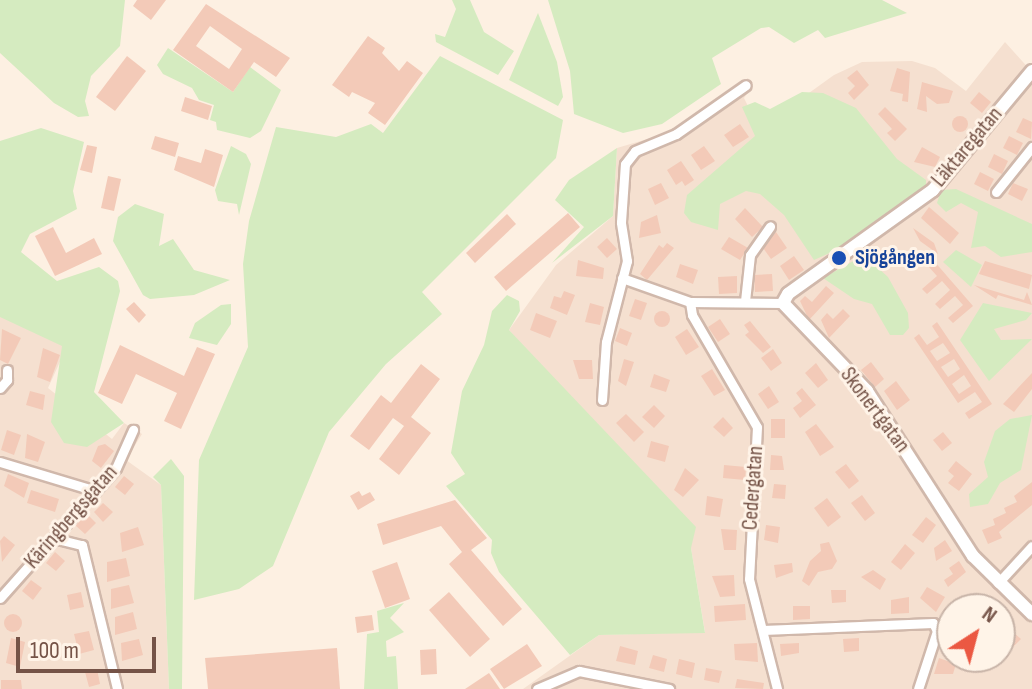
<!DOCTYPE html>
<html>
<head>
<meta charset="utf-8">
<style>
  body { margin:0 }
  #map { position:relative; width:1032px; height:689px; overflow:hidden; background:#fdf0e2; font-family:"Sofia Sans Condensed",sans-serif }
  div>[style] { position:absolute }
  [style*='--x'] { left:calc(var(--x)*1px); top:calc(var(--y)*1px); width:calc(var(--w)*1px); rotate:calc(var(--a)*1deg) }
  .residential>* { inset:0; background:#f5e0d0 }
  .green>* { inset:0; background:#d5ebc0 }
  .building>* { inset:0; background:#f3cab8 }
  .round { border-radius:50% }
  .roads { filter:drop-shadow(2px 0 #d0b8ab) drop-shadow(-2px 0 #d0b8ab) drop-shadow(0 2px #d0b8ab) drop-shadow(0 -2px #d0b8ab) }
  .minor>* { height:9px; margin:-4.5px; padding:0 4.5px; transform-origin:4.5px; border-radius:4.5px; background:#fff }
  .tertiary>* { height:12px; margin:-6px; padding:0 6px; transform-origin:6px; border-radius:6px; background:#fff }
  .dots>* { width:22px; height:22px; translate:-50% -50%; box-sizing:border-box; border:4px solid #fff4e8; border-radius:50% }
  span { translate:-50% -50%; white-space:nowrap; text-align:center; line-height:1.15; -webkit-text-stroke:6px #fff4e8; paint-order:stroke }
  .street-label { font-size:22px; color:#755347 }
  .transit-label { font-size:22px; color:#164399; font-weight:700 }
  .left { translate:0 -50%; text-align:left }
  .north { position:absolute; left:936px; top:593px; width:80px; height:80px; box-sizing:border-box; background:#fff4e8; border:2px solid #c8b4a8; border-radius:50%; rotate:36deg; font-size:22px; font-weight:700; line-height:32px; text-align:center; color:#755347 }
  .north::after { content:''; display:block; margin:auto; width:28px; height:36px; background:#eb5842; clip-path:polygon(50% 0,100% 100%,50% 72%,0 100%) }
  .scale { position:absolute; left:16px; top:637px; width:140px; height:36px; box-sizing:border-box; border:4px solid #755347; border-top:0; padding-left:10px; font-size:24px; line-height:28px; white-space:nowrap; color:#755347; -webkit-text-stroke:6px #fff4e8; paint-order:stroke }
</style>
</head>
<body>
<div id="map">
  <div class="residential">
    <i style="clip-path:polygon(evenodd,1005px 42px,1032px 72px,1032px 689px,523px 689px,599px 635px,705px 632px,691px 548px,509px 330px,556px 265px,613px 216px,617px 148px,671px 132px,748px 78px,752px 87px,744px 98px,759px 129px,834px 75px,862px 62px,912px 61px,935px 68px,966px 91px,1005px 42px,952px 609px,1000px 609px,1000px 657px,952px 657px,952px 609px)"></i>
    <i style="clip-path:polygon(0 312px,69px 342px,48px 388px,112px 439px,124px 423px,142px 434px,126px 460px,161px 485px,169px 689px,0 689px)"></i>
  </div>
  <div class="green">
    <i style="clip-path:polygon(0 0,125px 0,120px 46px,91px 76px,85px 101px,89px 116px,78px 117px,54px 103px,0 53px)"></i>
    <i style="clip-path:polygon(452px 0,470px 0,484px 32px,514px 51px,498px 75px,436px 42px,435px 34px,445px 37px,456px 9px)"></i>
    <i style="clip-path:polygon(548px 0,882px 0,907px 13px,825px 38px,818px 30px,794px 43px,769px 27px,761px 28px,712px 58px,721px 84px,662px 124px,623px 133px,574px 114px,570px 71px)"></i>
    <i style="clip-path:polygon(538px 13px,557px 62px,563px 97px,558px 106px,509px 80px)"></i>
    <i style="clip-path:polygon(168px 48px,233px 92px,250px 67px,281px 90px,261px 131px,250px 138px,217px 130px,216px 122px,210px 120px,214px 105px,199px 100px,192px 88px,163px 74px,157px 65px)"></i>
    <i style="clip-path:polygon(440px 56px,563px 120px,556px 158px,422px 292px,442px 314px,386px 364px,329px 432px,273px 566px,239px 589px,194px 600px,199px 460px,248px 347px,243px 264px,249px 221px,276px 127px,336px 137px,371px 124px,383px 133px)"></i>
    <i style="clip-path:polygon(802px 92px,823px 93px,856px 108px,897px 159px,926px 180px,926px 186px,843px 247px,814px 260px,784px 215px,760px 194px,746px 191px,720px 204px,718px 230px,691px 222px,684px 213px,687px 195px,755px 136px,742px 107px,755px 102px,770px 109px)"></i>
    <i style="clip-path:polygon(41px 128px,84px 142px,73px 191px,77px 209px,30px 234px,21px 252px,57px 281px,99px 267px,118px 281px,120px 291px,94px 392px,124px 423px,87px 447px,64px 443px,51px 422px,62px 346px,0 317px,0 141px)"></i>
    <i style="clip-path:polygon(231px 146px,246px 154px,251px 164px,239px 215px,237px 204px,218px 201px,215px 190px)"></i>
    <i style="clip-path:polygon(617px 148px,613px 216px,552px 263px,584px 227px,555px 200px,569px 180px)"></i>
    <i style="clip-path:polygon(956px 189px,1032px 224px,1032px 252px,1001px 257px,985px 246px,971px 248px,978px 212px,961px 203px,946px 212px,937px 203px,941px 190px)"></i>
    <i style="clip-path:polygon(135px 204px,164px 214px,159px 246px,173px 239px,194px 270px,230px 280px,194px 295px,150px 299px,143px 295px,113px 241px,118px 217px)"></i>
    <i style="clip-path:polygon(956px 250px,982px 265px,971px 287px,943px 262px)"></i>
    <i style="clip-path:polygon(864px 255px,888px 277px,908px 313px,909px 328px,903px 335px,890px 335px,872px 304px,854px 299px,823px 278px)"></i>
    <i style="clip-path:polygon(507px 295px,519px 301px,520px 311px,509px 330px,696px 527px,691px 548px,705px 633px,599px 635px,570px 655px,499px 572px,491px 553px,492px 540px,446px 486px,465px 474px,451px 453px,462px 391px,484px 345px,492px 311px)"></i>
    <i style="clip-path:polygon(983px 303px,1032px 313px,1026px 320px,994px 329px,1001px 340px,1032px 339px,989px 381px,960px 340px)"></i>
    <i style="clip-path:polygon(231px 304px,231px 324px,217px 345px,189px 338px,195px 323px,221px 305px)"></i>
    <i style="clip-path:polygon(1032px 415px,1021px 470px,1000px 483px,988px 504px,970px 507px,969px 494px,988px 477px,984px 462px,995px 431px,1010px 419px)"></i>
    <i style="clip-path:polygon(171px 459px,184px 476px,182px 689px,169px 689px,161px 485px,153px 477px)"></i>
    <i style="clip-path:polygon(404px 603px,390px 618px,404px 632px,386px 641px,387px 657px,396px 656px,398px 689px,364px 689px,367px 634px,379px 632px,377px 611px)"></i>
  </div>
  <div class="building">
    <i style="clip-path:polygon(137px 0,166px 0,151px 20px,133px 6px)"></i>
    <i style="clip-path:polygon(evenodd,206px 4px,290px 58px,276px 77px,254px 62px,233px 92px,173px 50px,206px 4px,210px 26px,242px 49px,229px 69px,196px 46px,210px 26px)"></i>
    <i style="clip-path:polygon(368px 36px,385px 48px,382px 53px,399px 71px,407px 61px,423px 73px,385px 125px,368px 113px,375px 103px,352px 92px,349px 97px,332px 85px)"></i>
    <i style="clip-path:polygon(127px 56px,146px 71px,115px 111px,96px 97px)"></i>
    <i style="clip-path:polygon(897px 68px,910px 72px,908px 102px,902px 101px,903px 94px,890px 91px)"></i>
    <i style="clip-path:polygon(857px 70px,869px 85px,854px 100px,848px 93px,855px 86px,847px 78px)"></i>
    <i style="clip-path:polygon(922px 82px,953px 91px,949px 103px,937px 104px,926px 96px,927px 112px,917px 109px)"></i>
    <i style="clip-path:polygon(979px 92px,991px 102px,982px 113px,970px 103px)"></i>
    <i style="clip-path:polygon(185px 97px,212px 106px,208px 120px,181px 111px)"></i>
    <i style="clip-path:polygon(885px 107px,907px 129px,895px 141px,887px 133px,892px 129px,878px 114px)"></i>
    <i class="round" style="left:952px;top:116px;width:16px;height:16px"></i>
    <i style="clip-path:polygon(1023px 118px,1032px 122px,1031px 139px,1016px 132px)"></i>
    <i style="clip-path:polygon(740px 124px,749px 137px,733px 147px,724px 135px)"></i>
    <i style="clip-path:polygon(155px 136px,179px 143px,175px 157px,151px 149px)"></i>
    <i style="clip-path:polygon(1009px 136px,1023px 143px,1017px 155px,1003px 148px)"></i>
    <i style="clip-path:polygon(87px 145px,97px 147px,92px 173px,80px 170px)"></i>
    <i style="clip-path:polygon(704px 146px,715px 161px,701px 170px,691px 155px)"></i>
    <i style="clip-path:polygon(922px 147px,940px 157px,935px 167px,914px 162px)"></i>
    <i style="clip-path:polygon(205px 149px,223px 155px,214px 187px,174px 170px,178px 156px,201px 163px)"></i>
    <i style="clip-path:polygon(994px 154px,1008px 161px,1002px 174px,988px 167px)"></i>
    <i style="clip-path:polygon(681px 161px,694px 180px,685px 186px,682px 181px,676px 185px,667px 170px)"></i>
    <i style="clip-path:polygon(980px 172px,994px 179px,988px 191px,974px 184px)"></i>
    <i style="clip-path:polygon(108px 176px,121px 179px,114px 211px,101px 208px)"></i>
    <i style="clip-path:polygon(661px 183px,669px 198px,655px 205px,648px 189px)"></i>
    <i style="clip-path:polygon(1013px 183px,1028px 189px,1022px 201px,1008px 194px)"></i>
    <i style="clip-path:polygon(929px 207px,959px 233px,950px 244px,921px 218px)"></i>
    <i style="clip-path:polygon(745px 208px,763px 227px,752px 237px,735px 219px)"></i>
    <i style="clip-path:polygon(568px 213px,580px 227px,506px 291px,494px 277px)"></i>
    <i style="clip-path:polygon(507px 214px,516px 224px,475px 263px,466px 253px)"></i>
    <i style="clip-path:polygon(657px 215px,661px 233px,639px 238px,641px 222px)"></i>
    <i style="clip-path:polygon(53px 227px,66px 253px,94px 238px,102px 254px,55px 276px,35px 236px)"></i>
    <i style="clip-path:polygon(913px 228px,934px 243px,938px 254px,920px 241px)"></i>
    <i style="clip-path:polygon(776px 232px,787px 248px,771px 259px,761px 245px)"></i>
    <i style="clip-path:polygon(729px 237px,748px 248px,740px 260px,721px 249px)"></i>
    <i style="clip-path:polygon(607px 238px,617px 249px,607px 258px,597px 247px)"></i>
    <i style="clip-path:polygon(667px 243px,674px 248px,647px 280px,640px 274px,659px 245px,663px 248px)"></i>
    <i style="clip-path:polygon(794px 256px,804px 270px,789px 280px,780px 266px)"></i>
    <i style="clip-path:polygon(578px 260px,604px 268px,603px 279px,576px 276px)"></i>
    <i style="clip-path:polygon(934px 261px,973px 306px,953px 323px,948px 318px,963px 305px,955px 296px,940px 309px,935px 304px,950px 290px,942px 281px,927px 294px,922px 289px,937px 276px,928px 266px)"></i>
    <i style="clip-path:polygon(985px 261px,1032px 275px,1029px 289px,979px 274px)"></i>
    <i style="clip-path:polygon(680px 264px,698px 270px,693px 284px,676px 277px)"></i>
    <i style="clip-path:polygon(772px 274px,773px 291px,755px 292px,754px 275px)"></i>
    <i style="clip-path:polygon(737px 276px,737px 293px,719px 294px,718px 277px)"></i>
    <i style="clip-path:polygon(974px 285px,1024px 300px,1027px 292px,1032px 305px,998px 295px,996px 299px)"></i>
    <i style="clip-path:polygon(826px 286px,834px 293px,809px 320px,800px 301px,805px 296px,812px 302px)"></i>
    <i style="clip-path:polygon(564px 291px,575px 295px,567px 315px,550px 308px,554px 296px,561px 298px)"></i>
    <i style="clip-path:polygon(635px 299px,647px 303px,641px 320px,629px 316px)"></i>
    <i style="clip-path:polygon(134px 302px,146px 315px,139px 323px,126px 309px)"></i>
    <i style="clip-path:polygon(590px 303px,604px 307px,600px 325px,585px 322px)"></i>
    <i style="clip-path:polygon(843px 309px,850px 316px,829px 338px,821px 320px,827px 313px,833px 319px)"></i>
    <i class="round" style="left:654px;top:311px;width:16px;height:16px"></i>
    <i style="clip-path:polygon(536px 313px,557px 321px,550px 338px,530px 330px)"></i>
    <i style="clip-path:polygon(720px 319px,730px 334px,718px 342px,708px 327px)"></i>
    <i style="clip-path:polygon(750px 321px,771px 347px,763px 353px,745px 335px,749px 332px,744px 325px)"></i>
    <i style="clip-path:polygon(evenodd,937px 322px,992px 404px,969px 419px,965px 413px,982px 402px,975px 392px,958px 403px,914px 338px,919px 334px,927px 345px,939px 337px,932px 326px,937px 322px,943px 343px,950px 353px,937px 361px,930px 351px,943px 343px,937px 322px,954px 359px,960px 369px,948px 377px,941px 367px,954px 359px,937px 322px,964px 375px,971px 386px,959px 394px,952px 384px,964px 375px)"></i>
    <i style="clip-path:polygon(620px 328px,632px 333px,627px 346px,615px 341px)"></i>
    <i style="clip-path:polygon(2px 329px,21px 338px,8px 364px,0 360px)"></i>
    <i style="clip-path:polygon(687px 329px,699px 347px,686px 355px,675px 337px)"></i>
    <i style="clip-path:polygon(120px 345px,184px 376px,197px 347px,215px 354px,181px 429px,164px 421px,177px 393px,136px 374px,122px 404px,98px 393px)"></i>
    <i style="clip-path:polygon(43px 348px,60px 355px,50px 382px,37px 377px)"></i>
    <i style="clip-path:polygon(773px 349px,782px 363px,771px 371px,761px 358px)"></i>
    <i style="clip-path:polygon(624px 359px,634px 362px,626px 386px,618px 381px)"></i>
    <i style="clip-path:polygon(573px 360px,592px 360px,593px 379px,579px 379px)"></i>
    <i style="clip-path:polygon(871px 362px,884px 379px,875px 387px,861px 370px)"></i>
    <i style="clip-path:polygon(816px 363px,828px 380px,818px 388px,805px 373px)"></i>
    <i style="clip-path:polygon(421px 364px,440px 379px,411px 417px,431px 433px,399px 475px,379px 459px,404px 426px,393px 418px,369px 450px,350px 436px,381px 395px,391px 403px)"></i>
    <i style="clip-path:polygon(712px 369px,725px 390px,714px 396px,701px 376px)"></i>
    <i style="clip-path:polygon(1032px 373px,1032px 389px,1014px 412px,1003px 404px)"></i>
    <i style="clip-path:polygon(654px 374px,670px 380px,666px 392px,650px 387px)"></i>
    <i style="clip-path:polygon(896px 381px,910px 400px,897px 410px,884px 391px)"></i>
    <i style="clip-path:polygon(769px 386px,779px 402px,768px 409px,758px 394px)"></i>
    <i style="clip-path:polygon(802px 388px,816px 405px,800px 418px,793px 408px,802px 401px,796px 393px)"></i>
    <i style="clip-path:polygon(30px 391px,45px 395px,43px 410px,26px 405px)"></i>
    <i style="clip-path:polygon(654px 405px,665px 416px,654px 428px,642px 417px)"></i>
    <i style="clip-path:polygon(626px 414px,644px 432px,634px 442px,616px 423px)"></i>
    <i style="clip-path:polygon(723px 417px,733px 428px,724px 437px,713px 427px)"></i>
    <i style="clip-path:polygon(771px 419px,785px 419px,785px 438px,771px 438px)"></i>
    <i style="clip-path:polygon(816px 424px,834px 447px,820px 456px,805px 432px)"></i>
    <i style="clip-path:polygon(7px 430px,21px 435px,14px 455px,1px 450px)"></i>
    <i style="clip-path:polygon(943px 432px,952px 443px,942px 451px,933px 440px)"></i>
    <i style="clip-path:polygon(27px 434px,45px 442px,38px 462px,25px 458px)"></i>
    <i style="clip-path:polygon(651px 441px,669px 446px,665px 462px,647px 457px)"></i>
    <i style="clip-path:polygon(105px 444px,114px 451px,101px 468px,92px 461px,98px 446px)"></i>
    <i style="clip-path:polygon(771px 455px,782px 456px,784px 470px,770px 470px)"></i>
    <i style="clip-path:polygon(956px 461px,972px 474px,959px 491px,948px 483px,954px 476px,948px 471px)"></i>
    <i style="clip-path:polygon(846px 464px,859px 481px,849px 489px,835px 472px)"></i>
    <i style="clip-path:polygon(724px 465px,746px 467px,745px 480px,723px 478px)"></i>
    <i style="clip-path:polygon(685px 468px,699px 480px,683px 497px,674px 490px)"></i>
    <i style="clip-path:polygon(8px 474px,29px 483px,24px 498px,4px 486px)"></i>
    <i style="clip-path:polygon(124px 476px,134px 484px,125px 495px,115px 487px)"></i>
    <i style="clip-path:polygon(1032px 482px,1032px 505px,999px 532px,1002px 538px,988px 544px,982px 530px,995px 525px,993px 519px,1006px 513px,1004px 508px,1017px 502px,1014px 496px)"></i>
    <i style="clip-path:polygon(774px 484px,786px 485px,785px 499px,772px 498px)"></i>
    <i style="clip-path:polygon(31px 490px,59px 499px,55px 512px,27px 503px)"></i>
    <i style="clip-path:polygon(359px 491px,362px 496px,370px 492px,375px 500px,358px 510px,350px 496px)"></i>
    <i style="clip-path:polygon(862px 495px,875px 513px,865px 521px,851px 503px)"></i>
    <i style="clip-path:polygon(707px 496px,723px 499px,720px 517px,705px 515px)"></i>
    <i style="clip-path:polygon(827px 498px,841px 517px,828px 527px,814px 508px)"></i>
    <i style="clip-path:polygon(455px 500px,487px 538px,471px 550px,522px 609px,503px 626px,449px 564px,462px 552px,441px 526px,383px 545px,377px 524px)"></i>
    <i style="clip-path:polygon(103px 503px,113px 512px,103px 522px,94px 512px)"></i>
    <i style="clip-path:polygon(87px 514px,96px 523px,85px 534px,75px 525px)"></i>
    <i style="clip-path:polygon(926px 517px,936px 525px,923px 543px,912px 535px)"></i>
    <i style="clip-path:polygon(766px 525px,780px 527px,778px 543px,764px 540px)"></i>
    <i style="clip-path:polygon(138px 527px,144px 545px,122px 552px,120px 533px)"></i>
    <i style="clip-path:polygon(721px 529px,737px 530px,736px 550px,724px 550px)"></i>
    <i style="clip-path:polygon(4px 536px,15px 545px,2px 562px,0 541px)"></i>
    <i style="clip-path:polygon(945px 540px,952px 551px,936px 561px,934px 548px)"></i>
    <i style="clip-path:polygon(829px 542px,837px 561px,832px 569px,818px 572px,809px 586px,802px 581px,810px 561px,821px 551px,820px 544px)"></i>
    <i style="clip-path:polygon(905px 544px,915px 553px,901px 570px,891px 562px)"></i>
    <i style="clip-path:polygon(55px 552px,65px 561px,56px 571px,46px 563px)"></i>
    <i style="clip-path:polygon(126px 558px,130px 576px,107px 582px,107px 562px)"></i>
    <i style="clip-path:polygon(959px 561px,966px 572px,948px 587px,944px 580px,953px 574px,949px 568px)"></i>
    <i style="clip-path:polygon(397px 562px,410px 599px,385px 608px,372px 571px)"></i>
    <i style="clip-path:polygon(792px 563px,793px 572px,776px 578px,774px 565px)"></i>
    <i style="clip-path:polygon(873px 570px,886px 579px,880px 590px,861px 577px)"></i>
    <i style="clip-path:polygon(734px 575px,735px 596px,720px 597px,712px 576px)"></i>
    <i style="clip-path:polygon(31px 580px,42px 588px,33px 600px,22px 591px)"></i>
    <i style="clip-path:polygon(129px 585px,134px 603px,111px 609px,111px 589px)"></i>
    <i style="clip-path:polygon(927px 587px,945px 597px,936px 612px,920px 598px)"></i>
    <i style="clip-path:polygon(831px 590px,846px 590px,846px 602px,832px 603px)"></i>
    <i style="clip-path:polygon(81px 592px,84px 607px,70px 610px,67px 595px)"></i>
    <i style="clip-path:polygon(449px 592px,490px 639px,470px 657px,429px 610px)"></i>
    <i style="clip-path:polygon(909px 597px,909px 613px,891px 614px,891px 600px)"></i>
    <i style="clip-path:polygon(745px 604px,746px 620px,715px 622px,714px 606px)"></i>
    <i style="clip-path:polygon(793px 606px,810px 606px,810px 619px,793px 620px)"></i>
    <i style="clip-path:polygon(133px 612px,137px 629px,115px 635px,115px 617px)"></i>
    <i class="round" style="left:4px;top:614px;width:18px;height:18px"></i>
    <i style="clip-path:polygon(372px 615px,374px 630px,357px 633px,355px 617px)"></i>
    <i style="clip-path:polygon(1005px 625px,1021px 639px,1012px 648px,1000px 637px)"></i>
    <i style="clip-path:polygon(89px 631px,94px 650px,79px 654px,74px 634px)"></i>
    <i style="clip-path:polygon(11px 638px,25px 642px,20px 667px,6px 663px)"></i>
    <i style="clip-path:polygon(859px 638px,859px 651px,844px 652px,843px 639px)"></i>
    <i style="clip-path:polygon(139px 639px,143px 655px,122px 661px,121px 643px)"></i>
    <i style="clip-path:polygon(757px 643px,758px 662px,735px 660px,734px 644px)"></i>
    <i style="clip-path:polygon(799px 643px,799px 653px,781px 656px,780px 644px)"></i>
    <i style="clip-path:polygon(527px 644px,542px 666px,504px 689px,490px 669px)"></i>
    <i style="clip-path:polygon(620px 646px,638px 651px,635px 665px,616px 661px)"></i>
    <i style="clip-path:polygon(337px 648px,340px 689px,208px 689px,205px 658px)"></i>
    <i style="clip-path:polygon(436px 649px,437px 674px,421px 675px,420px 650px)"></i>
    <i style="clip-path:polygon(653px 655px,667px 659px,664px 672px,649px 668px)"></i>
    <i style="clip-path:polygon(939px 658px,956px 664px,953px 674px,934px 674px)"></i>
    <i style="clip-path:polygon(679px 659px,695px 663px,692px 678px,676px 674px)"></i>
    <i style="clip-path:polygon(706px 668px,722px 671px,719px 683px,704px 680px)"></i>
    <i style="clip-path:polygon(97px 669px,100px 684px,89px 687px,85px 672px)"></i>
    <i style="clip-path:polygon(489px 673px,500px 689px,465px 689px)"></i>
    <i style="clip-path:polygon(737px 679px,764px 683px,763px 689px,735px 688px)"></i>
    <i style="clip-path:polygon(1px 680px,21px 680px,22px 689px,1px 689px)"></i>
  </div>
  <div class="roads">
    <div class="minor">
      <i style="--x:996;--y:192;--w:58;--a:-51.3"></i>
      <i style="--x:622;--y:278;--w:72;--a:19.4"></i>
      <i style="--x:690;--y:302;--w:93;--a:0.6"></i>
      <i style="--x:745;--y:301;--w:46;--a:-83.8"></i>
      <i style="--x:750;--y:255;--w:35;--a:-55"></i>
      <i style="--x:690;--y:302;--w:13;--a:81"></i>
      <i style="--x:692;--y:315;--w:129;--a:59.9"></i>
      <i style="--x:757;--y:427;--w:152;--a:93"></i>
      <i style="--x:749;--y:579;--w:114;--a:75.7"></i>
      <i style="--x:0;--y:388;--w:11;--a:-49"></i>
      <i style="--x:7;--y:380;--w:10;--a:-90"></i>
      <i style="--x:602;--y:400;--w:58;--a:-86.1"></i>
      <i style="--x:606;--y:342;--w:84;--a:-75.5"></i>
      <i style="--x:627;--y:261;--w:39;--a:-99"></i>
      <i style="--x:621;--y:222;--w:58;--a:-86.1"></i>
      <i style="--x:625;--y:164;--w:16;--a:-52"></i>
      <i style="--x:635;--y:151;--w:44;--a:-22.5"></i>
      <i style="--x:676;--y:134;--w:85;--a:-35"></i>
      <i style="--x:0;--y:462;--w:100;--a:16.8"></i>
      <i style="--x:53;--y:538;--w:30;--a:14"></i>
      <i style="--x:82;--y:545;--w:148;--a:76.3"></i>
      <i style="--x:998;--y:583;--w:50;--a:-47.4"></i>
      <i style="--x:0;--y:598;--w:174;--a:-48.3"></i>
      <i style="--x:116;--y:468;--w:42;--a:-65.9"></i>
      <i style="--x:763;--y:630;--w:170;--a:-2.4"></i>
      <i style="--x:933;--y:623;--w:9;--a:63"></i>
      <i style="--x:937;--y:631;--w:61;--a:108.1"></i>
      <i style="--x:537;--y:689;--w:46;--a:-23.2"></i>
      <i style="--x:579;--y:671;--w:92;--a:11.3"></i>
    </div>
    <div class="tertiary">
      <i style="--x:1032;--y:71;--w:155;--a:129.8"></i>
      <i style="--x:933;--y:190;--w:178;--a:144.4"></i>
      <i style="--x:788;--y:294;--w:10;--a:119"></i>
      <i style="--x:783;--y:303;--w:122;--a:46.3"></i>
      <i style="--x:867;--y:391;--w:196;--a:57.3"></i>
      <i style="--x:973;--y:556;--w:83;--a:44.5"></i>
    </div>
  </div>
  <div class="dots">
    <i style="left:839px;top:258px;background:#1a4fb4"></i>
  </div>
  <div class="street-label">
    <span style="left:967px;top:147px;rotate:-50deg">Läktaregatan</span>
    <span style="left:875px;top:410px;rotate:53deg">Skonertgatan</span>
    <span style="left:753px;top:488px;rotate:-86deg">Cedergatan</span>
    <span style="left:71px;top:517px;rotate:-49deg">Käringbergsgatan</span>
  </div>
  <div class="transit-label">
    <span class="left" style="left:855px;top:258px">Sjögången</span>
  </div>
  <div class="north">N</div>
  <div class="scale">100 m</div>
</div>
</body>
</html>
